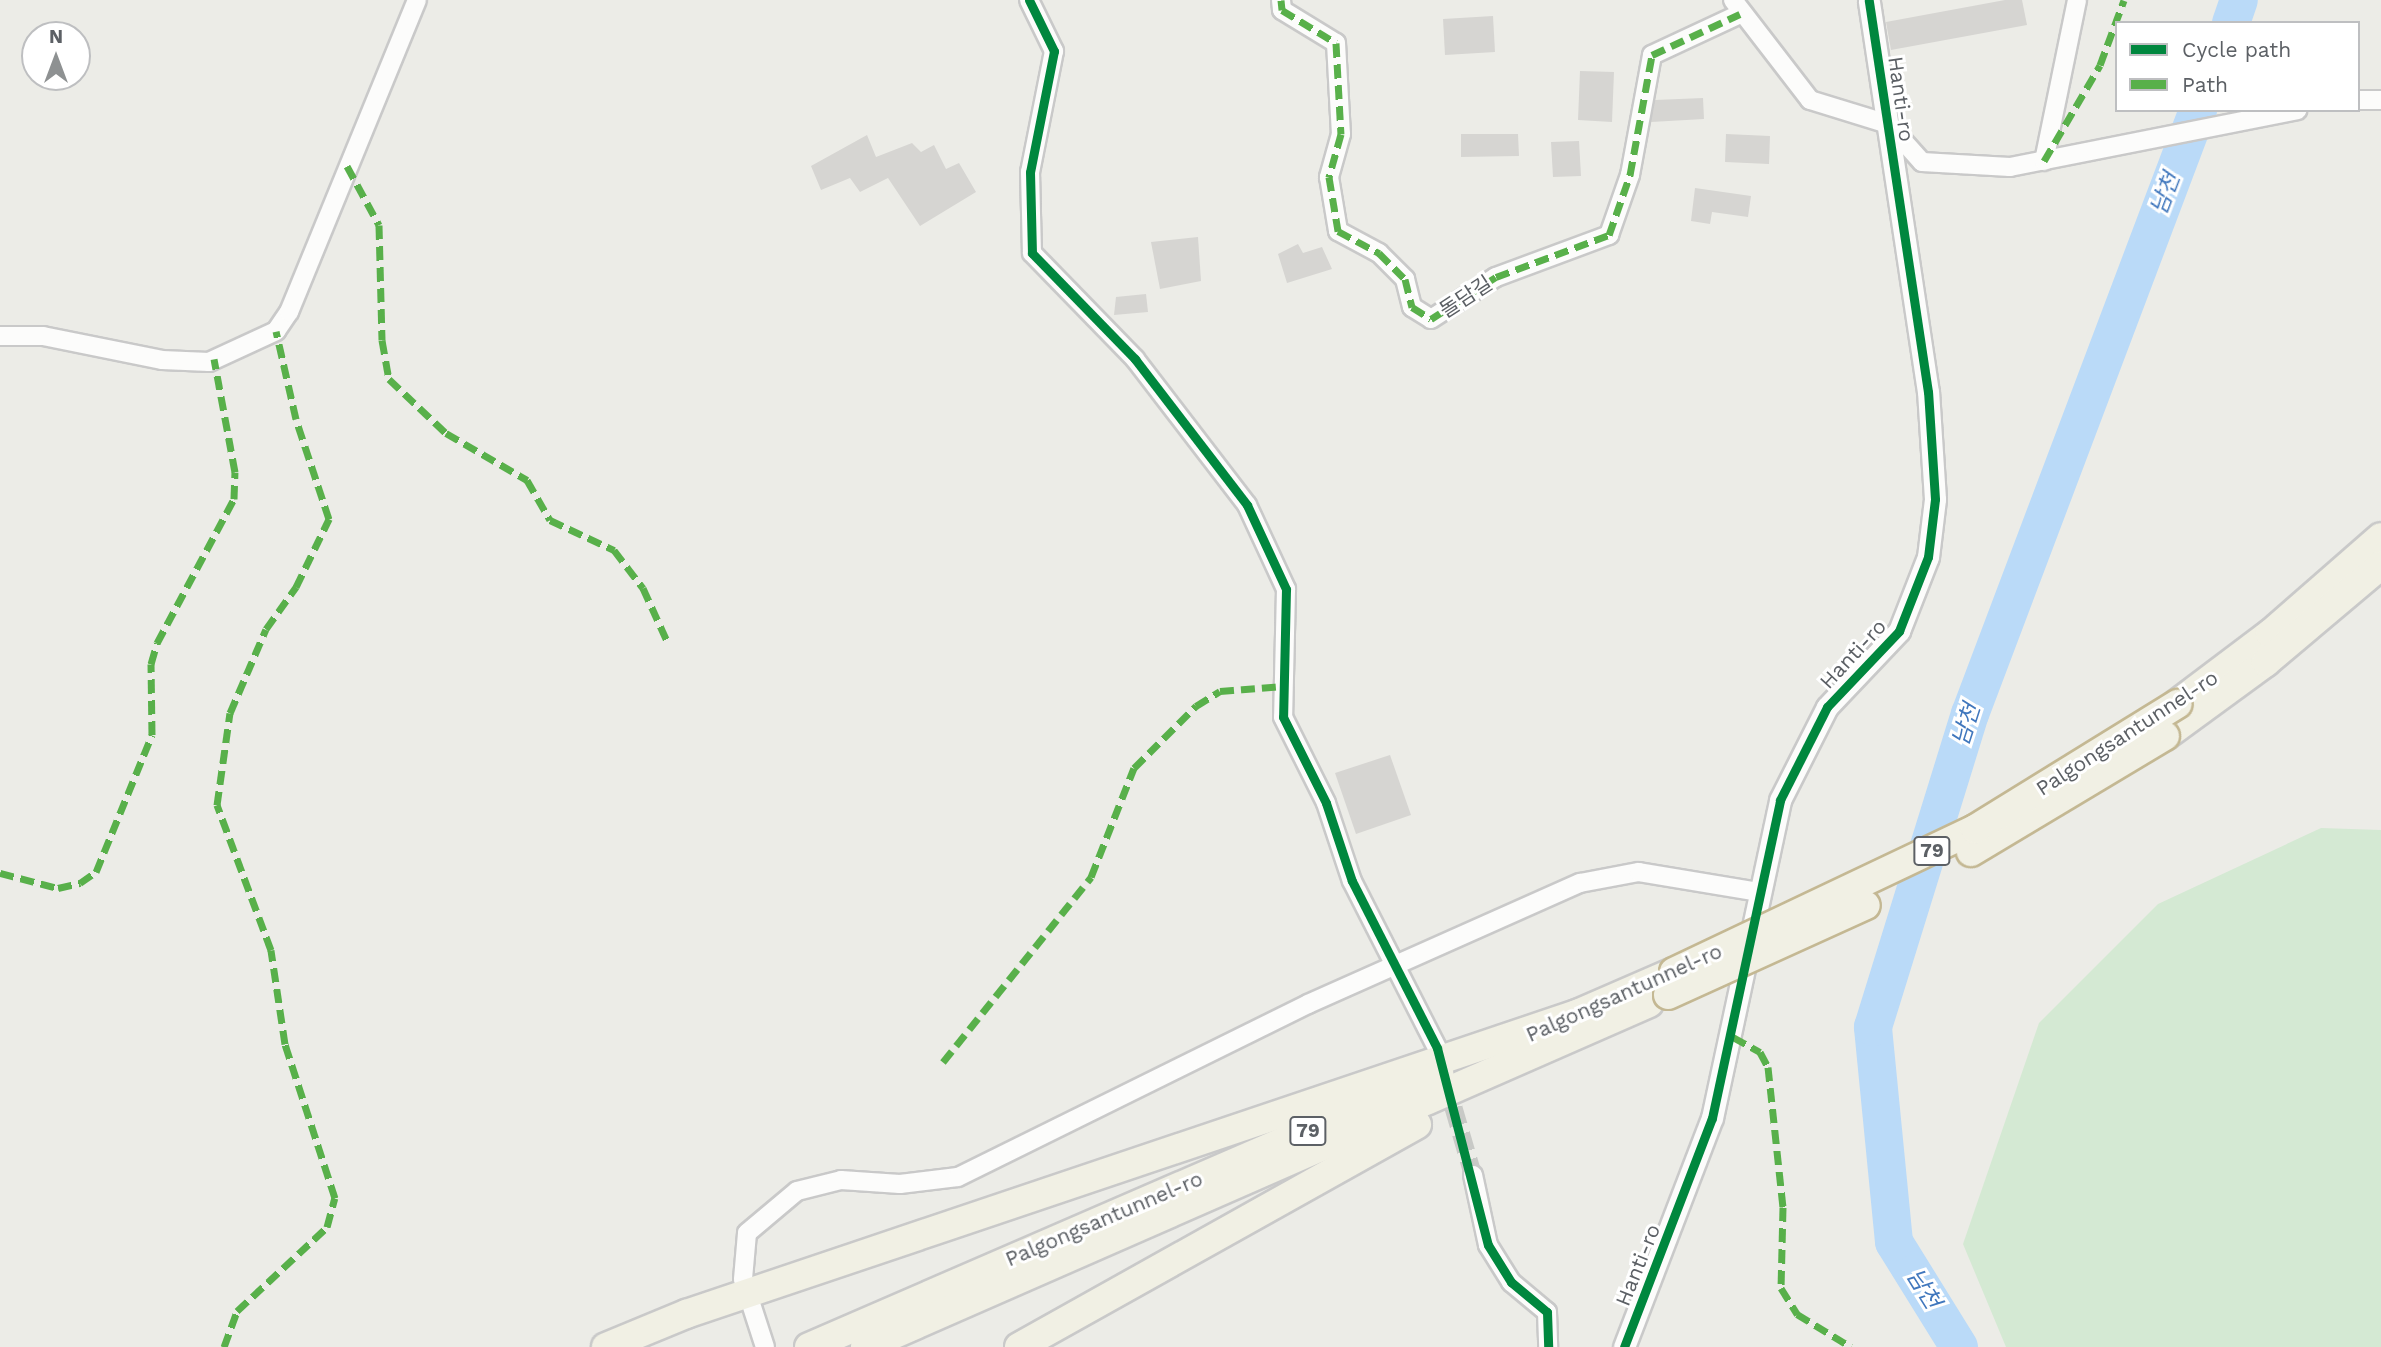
<!DOCTYPE html>
<html>
<head>
<meta charset="utf-8">
<style>
  body { margin:0 }
  #map { position:relative; width:2381px; height:1347px; overflow:hidden; background:#ecece7; font-family:"Work Sans","Noto Sans KR",sans-serif }
  div>[style] { position:absolute }
  [style*='--x'] { left:calc(var(--x)*1px); top:calc(var(--y)*1px); width:calc(var(--w)*1px); rotate:calc(var(--a)*1deg) }
  .green>* { inset:0; background:#d4e9d3 }
  .river>* { height:38px; margin:-19px; padding:0 19px; transform-origin:19px; border-radius:19px; background:#badaf8 }
  .building>* { inset:0; background:#d6d5d2 }
  .minor-tunnel>* { height:18px; margin-top:-9px; transform-origin:0; background:repeating-linear-gradient(90deg,#c8c9c6 0 18px,transparent 0 27px) }
  .roads { filter:drop-shadow(2px 0 #c9c9c9) drop-shadow(-2px 0 #c9c9c9) drop-shadow(0 2px #c9c9c9) drop-shadow(0 -2px #c9c9c9) }
  .minor>* { height:18px; margin:-9px; padding:0 9px; transform-origin:9px; border-radius:9px; background:#fcfcfb }
  .tertiary>* { height:21px; margin:-10.5px; padding:0 10.5px; transform-origin:10.5px; border-radius:10.5px; background:#fcfcfb }
  .trunk>* { height:28px; margin:-14px; padding:0 14px; transform-origin:14px; border-radius:14px; background:#f1f0e4 }
  .bridges { filter:drop-shadow(2px 0 #c4b893) drop-shadow(-2px 0 #c4b893) drop-shadow(0 2px #c4b893) drop-shadow(0 -2px #c4b893) }
  .trunk-bridge>* { height:28px; margin:-14px; padding:0 14px; transform-origin:14px; border-radius:14px; background:#f1f0e4 }
  .quiet>* { height:7px; margin-top:-3.5px; transform-origin:0; background:repeating-linear-gradient(90deg,#58b04a 0 14px,transparent 0 21px) }
  .cycleway>* { height:9px; margin:-4.5px; padding:0 4.5px; transform-origin:4.5px; border-radius:4.5px; background:#00873e }
  span { translate:-50% -50%; white-space:nowrap; text-align:center; line-height:1.15; -webkit-text-stroke:6px #fff; paint-order:stroke }
  .shield-label span { padding:2px 5px; background:#fff; border:2px solid; border-radius:5px; -webkit-text-stroke-width:0 }
  .shield-label { font-size:19px; color:#5c6065; font-weight:700 }
  .street-label { font-size:21px; color:#5c6065 }
  .water-label { font-size:23px; color:#4077bd; font-style:italic }
  .legend { position:absolute; left:2115px; top:21px; width:245px; height:91px; box-sizing:border-box; background:#fff; border:2px solid #bebfc1; margin:0; padding:9px 12px; list-style:none; font-size:21px; color:#5c6065 }
  .legend li { display:flex; align-items:center; gap:14px; height:35px }
  .legend b { width:35px; border:2px solid #bebfc1 }
  .north { position:absolute; left:21px; top:21px; width:70px; height:70px; box-sizing:border-box; background:#fff; border:2px solid #bebfc1; border-radius:50%; rotate:0deg; font-size:19px; font-weight:700; line-height:28px; text-align:center; color:#5c6065 }
  .north::after { content:''; display:block; margin:auto; width:24px; height:32px; background:#8e9192; clip-path:polygon(50% 0,100% 100%,50% 72%,0 100%) }
</style>
</head>
<body>
<div id="map">
  <div class="green">
    <i style="clip-path:polygon(2321px 828px,2381px 830px,2381px 1347px,2006px 1347px,1963px 1244px,2039px 1023px,2158px 904px)"></i>
  </div>
  <div class="river">
    <i style="--x:2231;--y:23;--w:24;--a:-71"></i>
    <i style="--x:1959;--y:1347;--w:123;--a:-121.8"></i>
    <i style="--x:1894;--y:1242;--w:216;--a:-95.6"></i>
    <i style="--x:1873;--y:1027;--w:328;--a:-72.8"></i>
    <i style="--x:1970;--y:714;--w:646;--a:-69.32"></i>
  </div>
  <div class="building">
    <i style="clip-path:polygon(2005px 0,2022px 0,2027px 25px,1891px 50px,1886px 22px)"></i>
    <i style="clip-path:polygon(1493px 16px,1495px 52px,1445px 55px,1443px 19px)"></i>
    <i style="clip-path:polygon(1580px 71px,1614px 72px,1612px 122px,1578px 120px)"></i>
    <i style="clip-path:polygon(1703px 98px,1704px 119px,1651px 122px,1655px 100px)"></i>
    <i style="clip-path:polygon(1461px 134px,1518px 134px,1519px 156px,1461px 157px)"></i>
    <i style="clip-path:polygon(1726px 134px,1770px 136px,1769px 164px,1725px 162px)"></i>
    <i style="clip-path:polygon(867px 135px,876px 157px,912px 143px,921px 152px,934px 145px,946px 169px,959px 163px,976px 192px,920px 226px,888px 178px,860px 192px,850px 178px,821px 190px,811px 166px)"></i>
    <i style="clip-path:polygon(1579px 141px,1581px 176px,1553px 177px,1551px 142px)"></i>
    <i style="clip-path:polygon(1695px 188px,1751px 196px,1748px 217px,1712px 212px,1710px 224px,1691px 221px)"></i>
    <i style="clip-path:polygon(1198px 237px,1201px 281px,1160px 289px,1151px 242px)"></i>
    <i style="clip-path:polygon(1298px 244px,1303px 253px,1322px 247px,1332px 269px,1287px 283px,1278px 254px)"></i>
    <i style="clip-path:polygon(1146px 294px,1148px 312px,1114px 315px,1116px 297px)"></i>
    <i style="clip-path:polygon(1390px 755px,1411px 815px,1356px 834px,1335px 773px)"></i>
  </div>
  <div class="minor-tunnel">
    <i style="--x:1446;--y:1082;--w:97;--a:73.8"></i>
  </div>
  <div class="roads">
    <div class="minor">
      <i style="--x:1029;--y:0;--w:57;--a:63.9"></i>
      <i style="--x:1054;--y:51;--w:123;--a:101.2"></i>
      <i style="--x:1030;--y:172;--w:81;--a:88.6"></i>
      <i style="--x:1032;--y:253;--w:148;--a:45.8"></i>
      <i style="--x:1135;--y:359;--w:184;--a:52.5"></i>
      <i style="--x:1247;--y:505;--w:93;--a:65.1"></i>
      <i style="--x:1286;--y:589;--w:128;--a:91.3"></i>
      <i style="--x:1283;--y:717;--w:96;--a:63.4"></i>
      <i style="--x:1326;--y:803;--w:82;--a:71.6"></i>
      <i style="--x:1352;--y:881;--w:187;--a:63"></i>
      <i style="--x:1281;--y:0;--w:10;--a:84"></i>
      <i style="--x:1282;--y:10;--w:63;--a:31.4"></i>
      <i style="--x:1336;--y:43;--w:91;--a:86.9"></i>
      <i style="--x:1341;--y:134;--w:45;--a:105.6"></i>
      <i style="--x:1329;--y:177;--w:55;--a:80.5"></i>
      <i style="--x:1338;--y:231;--w:47;--a:28.2"></i>
      <i style="--x:1379;--y:253;--w:37;--a:45"></i>
      <i style="--x:1405;--y:279;--w:29;--a:76"></i>
      <i style="--x:1412;--y:307;--w:22;--a:32"></i>
      <i style="--x:1431;--y:319;--w:77;--a:-32.9"></i>
      <i style="--x:1496;--y:277;--w:121;--a:-20.4"></i>
      <i style="--x:1609;--y:235;--w:64;--a:-70.7"></i>
      <i style="--x:1630;--y:175;--w:122;--a:-79.6"></i>
      <i style="--x:1652;--y:55;--w:97;--a:-25"></i>
      <i style="--x:1733;--y:0;--w:126;--a:52.4"></i>
      <i style="--x:1810;--y:100;--w:82;--a:17.1"></i>
      <i style="--x:1888;--y:124;--w:51;--a:48.2"></i>
      <i style="--x:1922;--y:162;--w:88;--a:3.3"></i>
      <i style="--x:2010;--y:167;--w:293;--a:-11.2"></i>
      <i style="--x:2358;--y:100;--w:23;--a:0"></i>
      <i style="--x:2044;--y:161;--w:164;--a:-78.4"></i>
      <i style="--x:0;--y:336;--w:43;--a:0"></i>
      <i style="--x:43;--y:336;--w:121;--a:11.4"></i>
      <i style="--x:162;--y:360;--w:47;--a:2.4"></i>
      <i style="--x:209;--y:362;--w:74;--a:-24.8"></i>
      <i style="--x:276;--y:331;--w:23;--a:-56"></i>
      <i style="--x:289;--y:312;--w:337;--a:-67.7"></i>
      <i style="--x:1473;--y:1175;--w:72;--a:77.9"></i>
      <i style="--x:1488;--y:1245;--w:44;--a:58.1"></i>
      <i style="--x:1511;--y:1282;--w:47;--a:39.8"></i>
      <i style="--x:1547;--y:1312;--w:35;--a:88"></i>
      <i style="--x:765;--y:1347;--w:71;--a:-107.9"></i>
      <i style="--x:743;--y:1279;--w:46;--a:-85"></i>
      <i style="--x:747;--y:1233;--w:65;--a:-40"></i>
      <i style="--x:797;--y:1191;--w:45;--a:-14"></i>
      <i style="--x:841;--y:1180;--w:59;--a:3.9"></i>
      <i style="--x:900;--y:1184;--w:58;--a:-6.9"></i>
      <i style="--x:958;--y:1177;--w:390;--a:-26.3"></i>
      <i style="--x:1308;--y:1004;--w:298;--a:-24"></i>
      <i style="--x:1580;--y:883;--w:60;--a:-10.6"></i>
      <i style="--x:1639;--y:872;--w:121;--a:9.5"></i>
    </div>
    <div class="tertiary">
      <i style="--x:1624;--y:1347;--w:245;--a:-69"></i>
      <i style="--x:1712;--y:1118;--w:325;--a:-77.9"></i>
      <i style="--x:1780;--y:800;--w:104;--a:-63.2"></i>
      <i style="--x:1827;--y:707;--w:105;--a:-46.5"></i>
      <i style="--x:1899;--y:631;--w:79;--a:-68.6"></i>
      <i style="--x:1928;--y:557;--w:58;--a:-83.1"></i>
      <i style="--x:1935;--y:499;--w:107;--a:-93.7"></i>
      <i style="--x:1928;--y:392;--w:396;--a:-98.6"></i>
    </div>
    <div class="trunk">
      <i style="--x:2177;--y:704;--w:116;--a:-37"></i>
      <i style="--x:2270;--y:634;--w:147;--a:-41.1"></i>
      <i style="--x:2165;--y:736;--w:125;--a:-36.2"></i>
      <i style="--x:2266;--y:662;--w:150;--a:-40.1"></i>
      <i style="--x:1563;--y:1020;--w:121;--a:-23.4"></i>
      <i style="--x:606;--y:1347;--w:87;--a:-22.4"></i>
      <i style="--x:686;--y:1314;--w:943;--a:-18.61"></i>
      <i style="--x:809;--y:1347;--w:687;--a:-23.43"></i>
      <i style="--x:865;--y:1347;--w:856;--a:-23.69"></i>
      <i style="--x:1019;--y:1347;--w:456;--a:-29.2"></i>
    </div>
  </div>
  <div class="bridges">
    <div class="trunk-bridge">
      <i style="--x:1971;--y:852;--w:226;--a:-30.9"></i>
      <i style="--x:1674;--y:972;--w:333;--a:-25.4"></i>
      <i style="--x:1975;--y:829;--w:238;--a:-31.7"></i>
      <i style="--x:1668;--y:995;--w:217;--a:-24.4"></i>
    </div>
  </div>
  <div class="quiet">
    <i style="--x:1281;--y:0;--w:10;--a:84"></i>
    <i style="--x:1282;--y:10;--w:63;--a:31.4"></i>
    <i style="--x:1336;--y:43;--w:91;--a:86.9"></i>
    <i style="--x:1341;--y:134;--w:45;--a:105.6"></i>
    <i style="--x:1329;--y:177;--w:55;--a:80.5"></i>
    <i style="--x:1338;--y:231;--w:47;--a:28.2"></i>
    <i style="--x:1379;--y:253;--w:37;--a:45"></i>
    <i style="--x:1405;--y:279;--w:29;--a:76"></i>
    <i style="--x:1412;--y:307;--w:22;--a:32"></i>
    <i style="--x:1431;--y:319;--w:77;--a:-32.9"></i>
    <i style="--x:1496;--y:277;--w:121;--a:-20.4"></i>
    <i style="--x:1609;--y:235;--w:64;--a:-70.7"></i>
    <i style="--x:1630;--y:175;--w:122;--a:-79.6"></i>
    <i style="--x:1652;--y:55;--w:97;--a:-25"></i>
    <i style="--x:2044;--y:161;--w:111;--a:-59.7"></i>
    <i style="--x:2100;--y:65;--w:69;--a:-69.7"></i>
    <i style="--x:347;--y:166;--w:67;--a:61.5"></i>
    <i style="--x:379;--y:225;--w:115;--a:88.5"></i>
    <i style="--x:382;--y:340;--w:40;--a:80"></i>
    <i style="--x:389;--y:379;--w:79;--a:43.5"></i>
    <i style="--x:446;--y:433;--w:94;--a:30.1"></i>
    <i style="--x:527;--y:480;--w:46;--a:60.1"></i>
    <i style="--x:550;--y:520;--w:71;--a:25.1"></i>
    <i style="--x:614;--y:550;--w:48;--a:52.7"></i>
    <i style="--x:643;--y:588;--w:60;--a:65.6"></i>
    <i style="--x:0;--y:873;--w:60;--a:14.5"></i>
    <i style="--x:58;--y:888;--w:23;--a:-13"></i>
    <i style="--x:80;--y:883;--w:19;--a:-35"></i>
    <i style="--x:96;--y:872;--w:148;--a:-67.8"></i>
    <i style="--x:152;--y:735;--w:71;--a:-90.8"></i>
    <i style="--x:151;--y:664;--w:22;--a:-74"></i>
    <i style="--x:157;--y:643;--w:163;--a:-61.9"></i>
    <i style="--x:234;--y:499;--w:27;--a:-88"></i>
    <i style="--x:235;--y:472;--w:115;--a:-100.5"></i>
    <i style="--x:1733;--y:1037;--w:31;--a:29"></i>
    <i style="--x:1760;--y:1052;--w:17;--a:62"></i>
    <i style="--x:1768;--y:1067;--w:141;--a:83.9"></i>
    <i style="--x:1783;--y:1207;--w:81;--a:91.4"></i>
    <i style="--x:1781;--y:1288;--w:31;--a:58"></i>
    <i style="--x:1797;--y:1314;--w:63;--a:31.4"></i>
    <i style="--x:943;--y:1062;--w:237;--a:-51.3"></i>
    <i style="--x:1091;--y:877;--w:117;--a:-68.5"></i>
    <i style="--x:1134;--y:768;--w:88;--a:-45"></i>
    <i style="--x:1196;--y:706;--w:28;--a:-32"></i>
    <i style="--x:1220;--y:691;--w:64;--a:-4.5"></i>
    <i style="--x:224;--y:1347;--w:38;--a:-70"></i>
    <i style="--x:237;--y:1311;--w:123;--a:-43"></i>
    <i style="--x:327;--y:1227;--w:30;--a:-75"></i>
    <i style="--x:335;--y:1198;--w:162;--a:-108"></i>
    <i style="--x:285;--y:1044;--w:95;--a:-98.5"></i>
    <i style="--x:271;--y:950;--w:155;--a:-110.4"></i>
    <i style="--x:217;--y:805;--w:93;--a:-82"></i>
    <i style="--x:230;--y:713;--w:91;--a:-66.8"></i>
    <i style="--x:266;--y:629;--w:52;--a:-54.5"></i>
    <i style="--x:296;--y:587;--w:76;--a:-64.1"></i>
    <i style="--x:329;--y:519;--w:105;--a:-108.3"></i>
    <i style="--x:296;--y:419;--w:90;--a:-102.8"></i>
  </div>
  <div class="cycleway">
    <i style="--x:1029;--y:0;--w:57;--a:63.9"></i>
    <i style="--x:1054;--y:51;--w:123;--a:101.2"></i>
    <i style="--x:1030;--y:172;--w:81;--a:88.6"></i>
    <i style="--x:1032;--y:253;--w:148;--a:45.8"></i>
    <i style="--x:1135;--y:359;--w:184;--a:52.5"></i>
    <i style="--x:1247;--y:505;--w:93;--a:65.1"></i>
    <i style="--x:1286;--y:589;--w:128;--a:91.3"></i>
    <i style="--x:1283;--y:717;--w:96;--a:63.4"></i>
    <i style="--x:1326;--y:803;--w:82;--a:71.6"></i>
    <i style="--x:1352;--y:881;--w:187;--a:63"></i>
    <i style="--x:1437;--y:1048;--w:203;--a:75.5"></i>
    <i style="--x:1488;--y:1245;--w:44;--a:58.1"></i>
    <i style="--x:1511;--y:1282;--w:47;--a:39.8"></i>
    <i style="--x:1547;--y:1312;--w:35;--a:88"></i>
    <i style="--x:1624;--y:1347;--w:245;--a:-69"></i>
    <i style="--x:1712;--y:1118;--w:325;--a:-77.9"></i>
    <i style="--x:1780;--y:800;--w:104;--a:-63.2"></i>
    <i style="--x:1827;--y:707;--w:105;--a:-46.5"></i>
    <i style="--x:1899;--y:631;--w:79;--a:-68.6"></i>
    <i style="--x:1928;--y:557;--w:58;--a:-83.1"></i>
    <i style="--x:1935;--y:499;--w:107;--a:-93.7"></i>
    <i style="--x:1928;--y:392;--w:396;--a:-98.6"></i>
  </div>
  <div class="shield-label">
    <span style="left:1932px;top:851px">79</span>
    <span style="left:1308px;top:1131px">79</span>
  </div>
  <div class="street-label">
    <span style="left:1901px;top:99px;rotate:82deg">Hanti-ro</span>
    <span style="left:1466px;top:297px;rotate:-33deg">돌담길</span>
    <span style="left:1853px;top:654px;rotate:-47deg">Hanti-ro</span>
    <span style="left:2127px;top:733px;rotate:-33deg">Palgongsantunnel-ro</span>
    <span style="left:1624px;top:993px;rotate:-24deg">Palgongsantunnel-ro</span>
    <span style="left:1104px;top:1219px;rotate:-23deg">Palgongsantunnel-ro</span>
    <span style="left:1638px;top:1265px;rotate:-68deg">Hanti-ro</span>
  </div>
  <div class="water-label">
    <span style="left:2166px;top:194px;rotate:-69deg">남천</span>
    <span style="left:1967px;top:725px;rotate:-72deg">남천</span>
    <span style="left:1923px;top:1289px;rotate:58deg">남천</span>
  </div>
  <ul class="legend">
  <li><b style="height:9px;background:#00873e"></b>Cycle path</li>
  <li><b style="height:9px;background:#58b04a"></b>Path</li>
  </ul>
  <div class="north">N</div>
</div>
</body>
</html>
